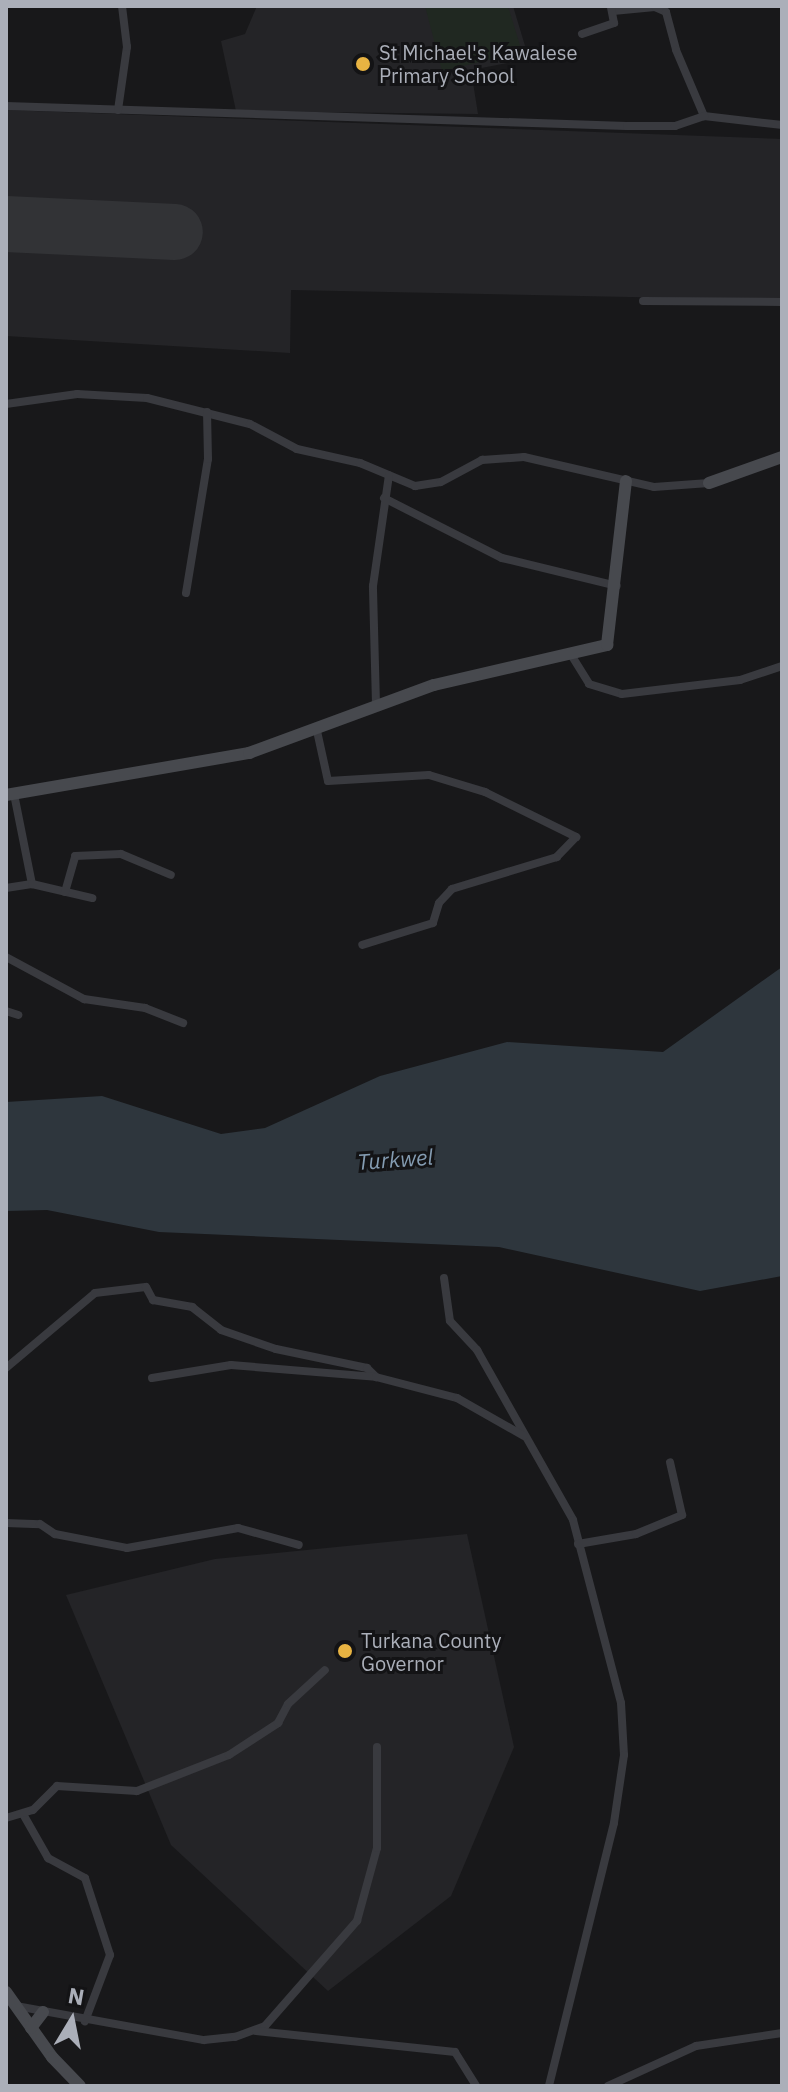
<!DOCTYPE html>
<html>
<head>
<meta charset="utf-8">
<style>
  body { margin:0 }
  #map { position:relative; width:788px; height:2092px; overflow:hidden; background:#18181a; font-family:"IBM Plex Sans",sans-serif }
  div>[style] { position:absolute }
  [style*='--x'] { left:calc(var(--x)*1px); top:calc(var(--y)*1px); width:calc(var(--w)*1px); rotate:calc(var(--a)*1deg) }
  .built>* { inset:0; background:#242427 }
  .green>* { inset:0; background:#202821 }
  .water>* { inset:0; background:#2e363d }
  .runway>* { height:56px; margin:-28px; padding:0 28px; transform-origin:28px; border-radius:28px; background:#323336 }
  .street>* { height:8px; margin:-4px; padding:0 4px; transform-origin:4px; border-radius:4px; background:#393a3f }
  .secondary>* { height:12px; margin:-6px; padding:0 6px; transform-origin:6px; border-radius:6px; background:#47494e }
  .dots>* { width:22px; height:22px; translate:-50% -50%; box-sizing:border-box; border:4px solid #131315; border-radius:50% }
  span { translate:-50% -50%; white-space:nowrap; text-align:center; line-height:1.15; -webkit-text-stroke:6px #131315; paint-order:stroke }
  .poi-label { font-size:20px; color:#abafb9 }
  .left { translate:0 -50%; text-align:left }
  .water-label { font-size:22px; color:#849cb2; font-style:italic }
  .frame { position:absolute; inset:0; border:8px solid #abafb9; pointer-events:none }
  .north { position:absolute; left:32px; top:1980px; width:80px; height:80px; -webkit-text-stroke:6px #131315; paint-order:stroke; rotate:10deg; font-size:22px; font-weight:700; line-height:32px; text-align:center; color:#abafb9 }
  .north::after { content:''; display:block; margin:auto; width:28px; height:36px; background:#abafb9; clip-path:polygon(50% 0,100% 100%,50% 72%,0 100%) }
</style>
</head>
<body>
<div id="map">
  <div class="built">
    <i style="clip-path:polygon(257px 6px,513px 6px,529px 59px,471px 70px,478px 114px,236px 111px,221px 41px,245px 34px)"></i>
    <i style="clip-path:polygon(6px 110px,782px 139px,782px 300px,291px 290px,290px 353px,6px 336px)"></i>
    <i style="clip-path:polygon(467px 1534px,514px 1747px,451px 1896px,328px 1991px,171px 1845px,66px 1595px,215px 1559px)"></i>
  </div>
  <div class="green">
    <i style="clip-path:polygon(425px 6px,508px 6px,522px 52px,442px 71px)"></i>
  </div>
  <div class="water">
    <i style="clip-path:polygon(782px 967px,782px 1276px,700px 1291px,499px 1247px,159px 1232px,47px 1210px,6px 1211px,6px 1102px,102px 1096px,221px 1134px,265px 1128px,380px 1076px,507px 1042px,663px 1052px)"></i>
  </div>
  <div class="runway">
    <i style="--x:6;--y:224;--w:169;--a:2.7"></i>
  </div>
  <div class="street">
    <i style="--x:613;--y:11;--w:42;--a:-5.4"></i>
    <i style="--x:655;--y:7;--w:12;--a:24"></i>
    <i style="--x:666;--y:12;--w:39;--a:75"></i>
    <i style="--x:676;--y:50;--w:72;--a:67"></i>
    <i style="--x:704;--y:116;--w:79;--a:6.6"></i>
    <i style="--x:582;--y:34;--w:34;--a:-19"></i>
    <i style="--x:614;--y:23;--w:16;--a:-101"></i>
    <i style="--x:6;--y:106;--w:621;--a:1.84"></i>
    <i style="--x:627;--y:126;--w:48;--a:0"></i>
    <i style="--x:675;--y:126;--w:31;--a:-19"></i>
    <i style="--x:118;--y:110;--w:64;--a:-81.9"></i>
    <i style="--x:127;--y:47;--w:41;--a:-97"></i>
    <i style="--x:643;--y:301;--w:139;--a:0.4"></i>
    <i style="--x:6;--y:404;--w:72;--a:-8"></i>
    <i style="--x:77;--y:394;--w:70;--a:3.3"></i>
    <i style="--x:147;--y:398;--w:106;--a:14.2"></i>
    <i style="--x:250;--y:424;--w:53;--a:28"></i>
    <i style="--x:297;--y:449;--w:65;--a:12.5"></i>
    <i style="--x:360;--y:463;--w:60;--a:22.7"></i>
    <i style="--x:415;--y:486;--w:26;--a:-9"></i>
    <i style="--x:441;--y:482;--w:47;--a:-28.2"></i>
    <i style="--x:482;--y:460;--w:42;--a:-4.1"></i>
    <i style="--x:524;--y:457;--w:133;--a:13"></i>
    <i style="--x:654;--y:487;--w:55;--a:-4.2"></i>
    <i style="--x:384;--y:498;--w:132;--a:27"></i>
    <i style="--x:502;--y:558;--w:118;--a:13.7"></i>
    <i style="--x:186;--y:593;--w:136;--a:-80.7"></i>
    <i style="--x:208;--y:459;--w:47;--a:-91.2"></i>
    <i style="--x:570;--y:653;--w:36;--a:58"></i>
    <i style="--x:589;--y:684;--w:34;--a:17"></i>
    <i style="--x:622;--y:694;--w:119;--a:-6.8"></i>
    <i style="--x:740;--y:680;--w:44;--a:-18.4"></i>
    <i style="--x:376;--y:704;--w:118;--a:-91.5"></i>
    <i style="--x:373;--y:586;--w:112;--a:-81.8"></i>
    <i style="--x:317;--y:731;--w:51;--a:77.6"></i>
    <i style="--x:328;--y:781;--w:101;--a:-3.4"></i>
    <i style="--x:429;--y:775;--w:59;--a:16.9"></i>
    <i style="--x:485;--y:792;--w:102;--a:26.3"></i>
    <i style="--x:576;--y:837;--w:28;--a:134"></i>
    <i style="--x:557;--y:857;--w:110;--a:163.1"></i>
    <i style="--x:452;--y:889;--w:19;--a:133"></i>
    <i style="--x:439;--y:903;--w:21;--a:107"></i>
    <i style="--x:433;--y:923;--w:74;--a:162.8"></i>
    <i style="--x:14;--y:794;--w:92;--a:78.7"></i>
    <i style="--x:6;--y:888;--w:26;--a:-9"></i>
    <i style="--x:32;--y:884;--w:62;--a:13.1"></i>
    <i style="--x:65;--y:892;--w:37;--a:-74"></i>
    <i style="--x:75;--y:856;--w:46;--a:-2.5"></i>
    <i style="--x:121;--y:854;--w:54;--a:22.8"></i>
    <i style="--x:6;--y:957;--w:89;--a:28.3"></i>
    <i style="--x:84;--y:999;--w:62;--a:8.4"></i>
    <i style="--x:145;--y:1008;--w:41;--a:21.5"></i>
    <i style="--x:6;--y:1011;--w:13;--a:18"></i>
    <i style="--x:444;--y:1278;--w:43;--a:82.1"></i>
    <i style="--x:450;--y:1321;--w:40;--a:47"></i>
    <i style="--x:477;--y:1350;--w:195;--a:60.5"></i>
    <i style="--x:573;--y:1520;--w:189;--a:75.3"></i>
    <i style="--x:621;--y:1703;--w:52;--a:86.7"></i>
    <i style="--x:624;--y:1755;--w:69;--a:98.4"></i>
    <i style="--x:614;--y:1823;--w:271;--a:103.9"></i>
    <i style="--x:6;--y:1368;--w:116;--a:-40.1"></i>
    <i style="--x:95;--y:1293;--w:51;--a:-6.7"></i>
    <i style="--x:146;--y:1287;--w:15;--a:62"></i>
    <i style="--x:153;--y:1300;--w:40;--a:10"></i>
    <i style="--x:192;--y:1307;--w:37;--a:38"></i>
    <i style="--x:221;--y:1330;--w:58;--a:19.1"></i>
    <i style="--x:276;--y:1349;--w:93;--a:11.8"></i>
    <i style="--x:367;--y:1368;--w:13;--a:45"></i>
    <i style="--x:152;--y:1378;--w:80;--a:-9.3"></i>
    <i style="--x:231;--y:1365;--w:145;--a:4.7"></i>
    <i style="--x:376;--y:1377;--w:84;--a:14.5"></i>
    <i style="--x:457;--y:1398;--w:77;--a:29.6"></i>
    <i style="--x:6;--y:1523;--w:34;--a:2"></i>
    <i style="--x:40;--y:1524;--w:18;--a:34"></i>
    <i style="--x:55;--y:1534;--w:73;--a:11"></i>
    <i style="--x:127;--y:1548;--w:113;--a:-10.2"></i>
    <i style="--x:238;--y:1528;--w:63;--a:15.6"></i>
    <i style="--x:578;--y:1544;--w:59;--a:-9.8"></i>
    <i style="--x:636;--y:1534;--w:50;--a:-22.4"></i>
    <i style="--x:682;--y:1515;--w:54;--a:-102.8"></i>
    <i style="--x:23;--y:1814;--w:51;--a:60.4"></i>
    <i style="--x:48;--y:1858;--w:42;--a:28.4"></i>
    <i style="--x:85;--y:1878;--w:81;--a:72"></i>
    <i style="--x:110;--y:1955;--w:71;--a:110.7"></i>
    <i style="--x:6;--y:1818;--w:28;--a:-17"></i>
    <i style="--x:33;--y:1810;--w:34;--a:-45"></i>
    <i style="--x:57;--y:1786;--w:80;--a:3.6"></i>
    <i style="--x:137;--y:1791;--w:99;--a:-21.4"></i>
    <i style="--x:229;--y:1755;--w:59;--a:-33.1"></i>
    <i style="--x:278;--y:1723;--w:21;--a:-62"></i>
    <i style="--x:288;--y:1704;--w:50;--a:-42.6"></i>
    <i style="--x:16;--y:2006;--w:191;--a:10.3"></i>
    <i style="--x:204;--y:2040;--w:31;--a:-6"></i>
    <i style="--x:235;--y:2037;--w:32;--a:-20"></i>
    <i style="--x:265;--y:2026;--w:140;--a:-48.8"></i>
    <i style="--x:357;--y:1921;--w:76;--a:-74.7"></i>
    <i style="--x:377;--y:1848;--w:101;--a:-90"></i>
    <i style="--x:256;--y:2031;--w:200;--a:6"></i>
    <i style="--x:455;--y:2052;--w:40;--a:58"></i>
    <i style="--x:608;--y:2086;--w:97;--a:-24.4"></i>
    <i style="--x:696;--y:2046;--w:87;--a:-8.6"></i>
  </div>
  <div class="secondary">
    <i style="--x:709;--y:483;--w:77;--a:-19.6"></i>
    <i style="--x:6;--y:795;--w:247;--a:-9.8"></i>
    <i style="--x:249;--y:753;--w:197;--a:-20.2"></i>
    <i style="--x:434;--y:685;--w:178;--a:-13"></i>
    <i style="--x:607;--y:645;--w:165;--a:-83.4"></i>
    <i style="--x:6;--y:1992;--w:80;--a:54.7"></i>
    <i style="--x:52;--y:2057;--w:40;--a:46"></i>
    <i style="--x:31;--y:2028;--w:20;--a:-53"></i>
  </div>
  <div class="dots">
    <i style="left:363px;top:64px;background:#e8b342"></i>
    <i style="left:345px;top:1651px;background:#e8b342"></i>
  </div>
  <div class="poi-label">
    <span class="left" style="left:379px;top:64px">St Michael's Kawalese<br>Primary School</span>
    <span class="left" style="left:361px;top:1652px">Turkana County<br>Governor</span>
  </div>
  <div class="water-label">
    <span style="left:395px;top:1159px;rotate:-4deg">Turkwel</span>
  </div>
  <div class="frame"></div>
  <div class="north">N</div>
</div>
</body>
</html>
